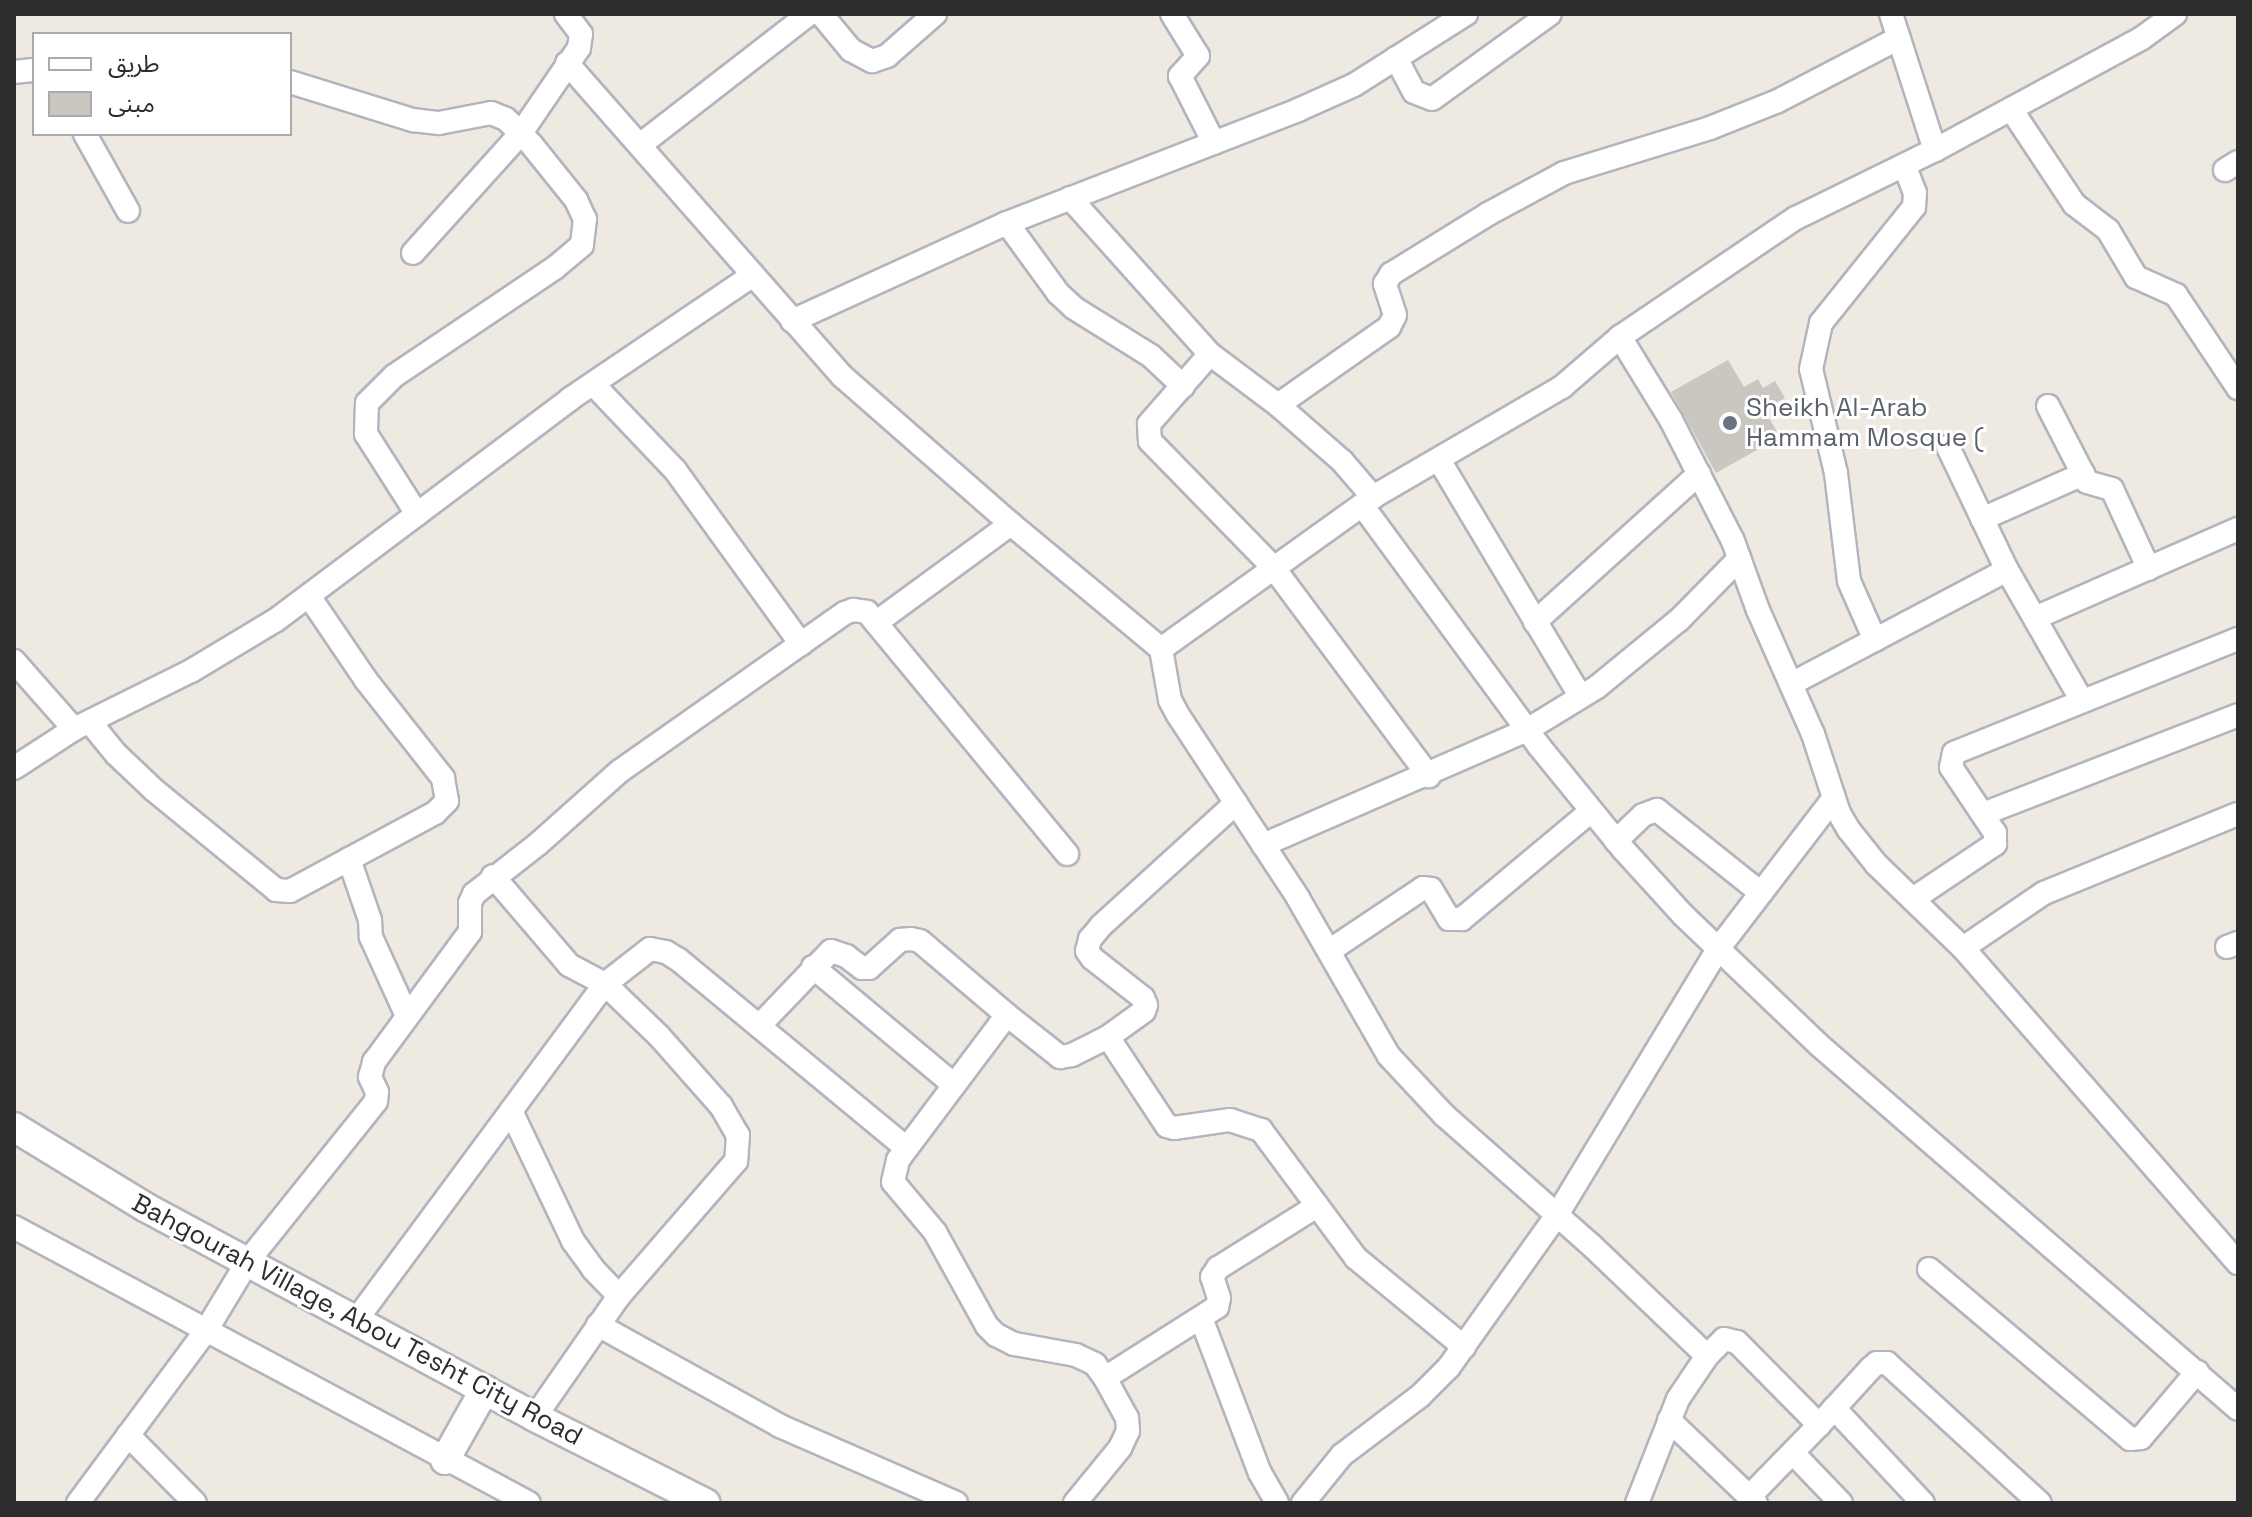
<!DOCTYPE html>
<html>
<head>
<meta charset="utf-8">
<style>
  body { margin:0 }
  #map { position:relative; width:2252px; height:1517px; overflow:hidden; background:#eeeae1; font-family:"Space Grotesk","Noto Sans Arabic",sans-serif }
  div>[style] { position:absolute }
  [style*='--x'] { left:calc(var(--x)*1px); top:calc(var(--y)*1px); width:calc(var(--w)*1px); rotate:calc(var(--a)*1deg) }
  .building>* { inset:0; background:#c9c7c0 }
  .roads { filter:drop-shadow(2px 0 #b4b4bf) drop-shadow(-2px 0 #b4b4bf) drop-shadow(0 2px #b4b4bf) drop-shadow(0 -2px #b4b4bf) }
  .minor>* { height:22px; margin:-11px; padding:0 11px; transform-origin:11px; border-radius:11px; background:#fff }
  .tertiary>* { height:28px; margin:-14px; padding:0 14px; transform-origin:14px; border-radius:14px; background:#fff }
  .dots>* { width:22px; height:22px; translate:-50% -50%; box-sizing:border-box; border:4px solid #fff; border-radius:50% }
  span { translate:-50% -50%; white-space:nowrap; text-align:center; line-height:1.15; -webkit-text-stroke:6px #fff; paint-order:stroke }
  .worship-label { font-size:26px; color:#5b616d }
  .left { translate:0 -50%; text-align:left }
  .street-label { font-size:26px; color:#2d2d2d }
  .frame { position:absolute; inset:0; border:16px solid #2d2d2d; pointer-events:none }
  .legend { position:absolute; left:32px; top:32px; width:260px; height:104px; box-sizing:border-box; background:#fff; border:2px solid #ababab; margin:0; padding:10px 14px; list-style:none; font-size:24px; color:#2d2d2d }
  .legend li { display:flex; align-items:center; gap:16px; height:40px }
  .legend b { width:40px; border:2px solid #ababab }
</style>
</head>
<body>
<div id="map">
  <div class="building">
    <i style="clip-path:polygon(1728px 360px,1744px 387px,1758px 379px,1763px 388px,1775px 381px,1785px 398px,1764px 409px,1780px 437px,1716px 473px,1671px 392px)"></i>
  </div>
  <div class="roads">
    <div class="minor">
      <i style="--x:821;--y:14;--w:47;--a:50.2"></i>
      <i style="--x:851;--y:50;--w:24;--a:28"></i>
      <i style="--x:872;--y:61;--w:16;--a:-18"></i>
      <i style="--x:887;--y:56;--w:64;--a:-41.2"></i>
      <i style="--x:1172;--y:14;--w:49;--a:58.2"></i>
      <i style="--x:1198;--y:56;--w:27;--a:132"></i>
      <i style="--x:1180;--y:76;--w:75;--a:63.1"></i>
      <i style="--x:1891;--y:14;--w:143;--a:72.1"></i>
      <i style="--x:1396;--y:58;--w:38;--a:62"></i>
      <i style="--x:1414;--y:92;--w:19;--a:21"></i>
      <i style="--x:1432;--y:99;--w:145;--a:-35.8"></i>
      <i style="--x:567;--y:63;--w:417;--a:48.7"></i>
      <i style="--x:842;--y:376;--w:225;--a:41.2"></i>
      <i style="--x:14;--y:72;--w:20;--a:-6"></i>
      <i style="--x:290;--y:82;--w:129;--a:17.2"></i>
      <i style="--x:413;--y:120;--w:26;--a:7"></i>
      <i style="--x:439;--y:123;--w:53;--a:-10.9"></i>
      <i style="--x:491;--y:113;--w:16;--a:22"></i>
      <i style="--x:506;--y:119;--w:35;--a:45"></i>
      <i style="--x:531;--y:144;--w:72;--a:51.2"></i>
      <i style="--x:576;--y:200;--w:21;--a:65"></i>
      <i style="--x:585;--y:219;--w:26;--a:97"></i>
      <i style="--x:582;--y:245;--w:34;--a:140"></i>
      <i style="--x:556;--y:267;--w:195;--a:146.1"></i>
      <i style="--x:394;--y:376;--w:38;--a:135"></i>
      <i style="--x:367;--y:403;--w:31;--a:92"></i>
      <i style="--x:366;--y:434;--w:95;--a:57.5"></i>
      <i style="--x:2011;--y:109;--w:114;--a:56.4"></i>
      <i style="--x:2074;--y:204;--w:43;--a:37.4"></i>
      <i style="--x:2108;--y:230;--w:55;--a:59.2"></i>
      <i style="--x:2136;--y:277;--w:44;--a:24.2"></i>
      <i style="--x:2176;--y:295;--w:112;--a:56.3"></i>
      <i style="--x:85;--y:134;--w:88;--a:60.8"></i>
      <i style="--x:640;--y:145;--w:214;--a:-37.8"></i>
      <i style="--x:2225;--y:170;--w:15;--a:-32"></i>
      <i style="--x:1070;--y:198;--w:210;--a:48.1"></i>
      <i style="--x:1210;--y:354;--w:85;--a:36.9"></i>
      <i style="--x:1278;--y:405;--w:85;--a:41.2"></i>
      <i style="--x:1342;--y:461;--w:48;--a:49.3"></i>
      <i style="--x:1007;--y:223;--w:87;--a:53.9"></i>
      <i style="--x:1058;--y:293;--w:22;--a:43"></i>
      <i style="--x:1074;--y:308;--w:91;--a:31.9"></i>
      <i style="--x:1151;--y:356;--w:44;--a:43.2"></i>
      <i style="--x:413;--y:253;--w:161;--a:-48"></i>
      <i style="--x:521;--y:133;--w:103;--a:-55.7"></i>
      <i style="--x:579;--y:48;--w:14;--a:-82"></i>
      <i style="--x:581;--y:34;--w:25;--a:-127"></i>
      <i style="--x:792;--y:321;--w:236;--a:-24.5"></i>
      <i style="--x:1007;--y:223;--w:312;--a:-21.2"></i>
      <i style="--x:1298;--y:110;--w:61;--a:-24.1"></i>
      <i style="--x:1354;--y:85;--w:133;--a:-32.4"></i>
      <i style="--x:1620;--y:337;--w:97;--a:58.4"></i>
      <i style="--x:1671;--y:420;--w:136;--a:62.9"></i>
      <i style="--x:1733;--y:541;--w:73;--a:70.1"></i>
      <i style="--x:1758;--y:610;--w:136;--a:66.1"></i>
      <i style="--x:1813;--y:734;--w:83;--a:71.8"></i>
      <i style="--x:1839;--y:813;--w:20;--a:60"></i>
      <i style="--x:1849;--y:830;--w:43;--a:51.5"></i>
      <i style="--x:1876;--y:864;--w:121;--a:44"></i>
      <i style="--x:1963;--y:948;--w:418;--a:48.9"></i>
      <i style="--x:1210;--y:354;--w:93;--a:131.1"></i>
      <i style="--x:1149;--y:424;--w:17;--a:87"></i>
      <i style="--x:1150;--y:441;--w:176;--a:45.7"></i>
      <i style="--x:1273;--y:567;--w:261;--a:53.3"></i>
      <i style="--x:593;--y:384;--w:119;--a:46.4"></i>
      <i style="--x:675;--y:470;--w:215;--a:54.1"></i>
      <i style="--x:1278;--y:405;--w:136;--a:-35.1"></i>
      <i style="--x:1389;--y:327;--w:13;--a:-63"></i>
      <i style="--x:1395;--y:315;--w:33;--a:-108"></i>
      <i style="--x:1385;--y:284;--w:12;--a:-59"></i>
      <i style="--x:1391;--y:274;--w:114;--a:-31.7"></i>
      <i style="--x:1488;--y:214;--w:86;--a:-28.3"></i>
      <i style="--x:1564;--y:173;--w:153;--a:-17.1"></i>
      <i style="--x:1710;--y:128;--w:73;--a:-21.7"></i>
      <i style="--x:1778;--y:101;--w:136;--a:-27.5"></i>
      <i style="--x:2048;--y:406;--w:85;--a:62.8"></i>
      <i style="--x:2087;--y:482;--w:26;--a:16"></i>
      <i style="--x:2112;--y:489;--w:88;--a:65.2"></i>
      <i style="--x:1948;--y:447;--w:136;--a:64.4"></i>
      <i style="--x:2007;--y:570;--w:151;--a:60.2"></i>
      <i style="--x:1439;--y:460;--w:276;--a:59.1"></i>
      <i style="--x:1362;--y:505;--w:299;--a:53.7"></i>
      <i style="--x:1539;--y:746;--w:133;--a:50.8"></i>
      <i style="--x:1623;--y:849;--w:89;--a:47.7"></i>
      <i style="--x:1683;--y:915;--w:188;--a:43.7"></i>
      <i style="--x:1819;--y:1045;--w:555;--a:40.98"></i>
      <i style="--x:1982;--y:519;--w:111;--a:-24"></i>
      <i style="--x:2035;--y:618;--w:222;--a:-23.7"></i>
      <i style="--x:877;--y:622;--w:166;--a:-36.2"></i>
      <i style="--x:1011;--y:524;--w:195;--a:39.8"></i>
      <i style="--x:1161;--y:649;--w:261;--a:-35.6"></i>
      <i style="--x:1373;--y:497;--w:219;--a:-30.2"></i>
      <i style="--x:1562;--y:387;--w:77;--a:-40.8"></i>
      <i style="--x:1620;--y:337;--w:212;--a:-34.1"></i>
      <i style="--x:1796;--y:218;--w:155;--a:-26.1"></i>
      <i style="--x:1935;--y:150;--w:235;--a:-28.4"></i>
      <i style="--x:2142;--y:38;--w:41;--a:-36"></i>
      <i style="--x:1535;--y:622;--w:221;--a:-42.1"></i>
      <i style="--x:1875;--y:640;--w:64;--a:-113.8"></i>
      <i style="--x:1849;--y:581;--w:109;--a:-96.9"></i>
      <i style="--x:1836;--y:473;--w:107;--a:-103.5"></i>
      <i style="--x:1811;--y:369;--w:47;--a:-77.7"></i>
      <i style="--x:1821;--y:323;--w:149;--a:-51.3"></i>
      <i style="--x:1914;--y:207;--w:14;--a:-86"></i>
      <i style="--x:1915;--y:193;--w:30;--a:-111"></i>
      <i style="--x:1161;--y:649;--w:52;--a:80"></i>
      <i style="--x:1170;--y:700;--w:17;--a:62"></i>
      <i style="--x:1178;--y:715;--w:219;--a:56.7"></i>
      <i style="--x:1298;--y:898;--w:182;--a:60.1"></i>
      <i style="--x:1389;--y:1056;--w:81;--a:47"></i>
      <i style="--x:1444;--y:1115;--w:195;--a:41.5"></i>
      <i style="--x:1590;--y:1244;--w:162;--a:43.7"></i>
      <i style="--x:1707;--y:1356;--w:52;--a:124"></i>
      <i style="--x:1678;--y:1399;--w:112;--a:111.5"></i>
      <i style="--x:14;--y:661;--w:91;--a:48.6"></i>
      <i style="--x:1791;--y:684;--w:244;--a:-27.8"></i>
      <i style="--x:90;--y:722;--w:41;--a:50.9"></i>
      <i style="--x:116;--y:754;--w:52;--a:43.5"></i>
      <i style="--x:154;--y:790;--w:158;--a:39.3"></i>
      <i style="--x:276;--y:890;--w:14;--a:4"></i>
      <i style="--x:290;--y:891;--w:165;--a:-28.3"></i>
      <i style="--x:435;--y:813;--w:17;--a:-45"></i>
      <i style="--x:447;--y:801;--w:23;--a:-100"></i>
      <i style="--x:443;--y:778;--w:125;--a:-128.2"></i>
      <i style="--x:366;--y:680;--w:102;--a:-124.2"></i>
      <i style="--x:14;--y:768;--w:72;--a:-33"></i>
      <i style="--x:74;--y:729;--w:131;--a:-26.4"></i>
      <i style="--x:191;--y:671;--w:99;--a:-31"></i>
      <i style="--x:276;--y:620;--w:368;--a:-36.9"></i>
      <i style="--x:570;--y:399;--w:221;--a:-34.1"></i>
      <i style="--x:1236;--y:803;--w:183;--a:137.7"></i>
      <i style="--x:1101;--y:926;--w:17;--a:130"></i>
      <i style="--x:1090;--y:939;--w:12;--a:104"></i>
      <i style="--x:1087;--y:951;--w:9;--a:54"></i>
      <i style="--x:1092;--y:958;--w:65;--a:38.1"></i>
      <i style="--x:1143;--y:998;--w:8;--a:67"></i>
      <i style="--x:1146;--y:1005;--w:6;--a:108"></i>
      <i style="--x:1144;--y:1011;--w:44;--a:144.2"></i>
      <i style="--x:1108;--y:1037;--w:107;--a:56.5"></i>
      <i style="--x:1167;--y:1126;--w:7;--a:16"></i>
      <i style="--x:1174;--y:1128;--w:57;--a:-8.1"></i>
      <i style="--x:1230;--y:1120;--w:33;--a:18"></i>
      <i style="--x:1261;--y:1130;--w:159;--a:53.4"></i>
      <i style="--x:1356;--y:1258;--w:140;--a:39.5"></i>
      <i style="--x:1983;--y:814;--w:274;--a:-21.2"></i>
      <i style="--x:1616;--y:841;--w:37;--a:-44"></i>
      <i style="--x:1643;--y:815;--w:15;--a:-20"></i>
      <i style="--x:1657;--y:810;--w:133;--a:38.6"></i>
      <i style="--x:1263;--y:845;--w:288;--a:-23.5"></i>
      <i style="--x:1527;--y:730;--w:82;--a:-31.6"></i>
      <i style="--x:1597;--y:687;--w:106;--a:-39.3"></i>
      <i style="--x:1679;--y:620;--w:86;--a:-45.5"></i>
      <i style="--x:349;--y:859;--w:65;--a:71"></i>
      <i style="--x:370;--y:920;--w:17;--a:87"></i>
      <i style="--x:371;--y:937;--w:87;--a:65.5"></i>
      <i style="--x:493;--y:876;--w:117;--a:49.5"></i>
      <i style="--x:569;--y:965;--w:41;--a:27.8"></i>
      <i style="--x:605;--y:984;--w:75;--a:43.9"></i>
      <i style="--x:659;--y:1036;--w:94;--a:48.5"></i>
      <i style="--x:721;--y:1106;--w:34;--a:60"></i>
      <i style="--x:738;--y:1135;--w:26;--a:94"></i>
      <i style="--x:736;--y:1161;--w:179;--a:130.9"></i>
      <i style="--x:619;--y:1296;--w:147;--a:124.8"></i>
      <i style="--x:1913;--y:899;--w:99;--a:-33.9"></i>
      <i style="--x:1995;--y:844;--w:11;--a:-90"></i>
      <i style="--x:1995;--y:833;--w:79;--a:-123.7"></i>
      <i style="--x:1951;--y:767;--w:14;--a:-78"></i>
      <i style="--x:1954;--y:753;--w:306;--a:-21.9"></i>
      <i style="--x:2227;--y:947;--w:12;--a:-20"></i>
      <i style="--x:1963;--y:948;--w:98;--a:-34.2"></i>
      <i style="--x:2044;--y:893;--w:209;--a:-22.2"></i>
      <i style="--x:1329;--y:951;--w:113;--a:-33.8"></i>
      <i style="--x:1423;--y:888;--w:8;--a:7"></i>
      <i style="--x:1431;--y:889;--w:35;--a:59"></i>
      <i style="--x:1449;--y:919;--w:13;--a:0"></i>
      <i style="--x:1462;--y:919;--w:168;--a:-39.9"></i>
      <i style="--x:813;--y:967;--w:184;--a:39.9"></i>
      <i style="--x:759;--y:1026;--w:104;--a:-46.2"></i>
      <i style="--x:831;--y:951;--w:16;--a:18"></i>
      <i style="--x:846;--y:956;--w:20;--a:37"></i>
      <i style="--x:862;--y:968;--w:7;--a:0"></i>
      <i style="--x:869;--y:968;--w:42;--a:-42.1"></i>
      <i style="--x:900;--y:940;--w:11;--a:-5"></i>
      <i style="--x:911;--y:939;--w:9;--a:13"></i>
      <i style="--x:920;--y:941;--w:114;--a:40.4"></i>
      <i style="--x:511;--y:1111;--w:144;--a:64.5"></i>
      <i style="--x:573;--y:1241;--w:34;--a:54"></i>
      <i style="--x:593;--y:1269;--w:37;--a:46"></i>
      <i style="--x:14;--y:1227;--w:584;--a:28.19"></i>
      <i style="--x:1929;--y:1269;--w:263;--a:40.2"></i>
      <i style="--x:2130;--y:1439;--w:11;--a:-5"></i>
      <i style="--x:2141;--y:1438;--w:87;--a:-49.7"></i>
      <i style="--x:1201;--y:1318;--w:166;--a:69.2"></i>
      <i style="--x:1260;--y:1473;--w:34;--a:60"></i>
      <i style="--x:357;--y:1319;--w:417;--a:-53.5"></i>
      <i style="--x:605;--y:984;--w:57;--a:-37.9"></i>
      <i style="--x:650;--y:949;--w:16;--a:11"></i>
      <i style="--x:666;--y:952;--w:15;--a:32"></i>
      <i style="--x:679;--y:960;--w:295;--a:39.6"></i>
      <i style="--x:598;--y:1325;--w:208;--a:29"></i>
      <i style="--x:780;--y:1426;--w:192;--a:23.6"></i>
      <i style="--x:1707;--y:1356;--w:24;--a:-45"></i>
      <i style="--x:1724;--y:1339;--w:13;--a:13"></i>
      <i style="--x:1737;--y:1342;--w:117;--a:45.3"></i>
      <i style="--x:1819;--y:1425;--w:76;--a:-47.7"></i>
      <i style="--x:1870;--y:1369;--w:9;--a:-41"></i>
      <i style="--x:1877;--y:1363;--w:10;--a:0"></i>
      <i style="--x:1887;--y:1363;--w:207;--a:42.5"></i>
      <i style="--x:1105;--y:1378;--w:17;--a:-126"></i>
      <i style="--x:1095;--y:1364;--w:21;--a:-155"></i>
      <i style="--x:1076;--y:1355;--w:63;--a:-169.9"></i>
      <i style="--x:1014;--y:1344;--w:20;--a:-153"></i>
      <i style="--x:996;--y:1335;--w:13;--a:-135"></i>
      <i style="--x:987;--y:1326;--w:107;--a:-119"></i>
      <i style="--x:935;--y:1232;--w:65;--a:-130"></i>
      <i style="--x:893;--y:1182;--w:23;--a:-77"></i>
      <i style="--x:898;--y:1160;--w:181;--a:-53.1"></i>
      <i style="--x:1007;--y:1015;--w:68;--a:38.4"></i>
      <i style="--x:1060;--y:1057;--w:12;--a:-9"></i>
      <i style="--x:1072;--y:1055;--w:40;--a:-26.6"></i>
      <i style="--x:1834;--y:1408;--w:130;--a:46.9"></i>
      <i style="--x:1669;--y:1420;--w:120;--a:43.7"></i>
      <i style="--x:128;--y:1435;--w:95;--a:45.4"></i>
      <i style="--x:1793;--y:1453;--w:69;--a:46.2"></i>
      <i style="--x:1749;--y:1497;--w:100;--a:-45.8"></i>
      <i style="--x:78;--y:1503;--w:217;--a:-53.4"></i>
      <i style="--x:207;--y:1329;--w:79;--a:-58.9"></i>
      <i style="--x:248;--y:1261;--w:205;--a:-51.3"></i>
      <i style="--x:376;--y:1101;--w:9;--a:-84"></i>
      <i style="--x:377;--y:1092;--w:17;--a:-115"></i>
      <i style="--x:370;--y:1077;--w:16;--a:-75"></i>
      <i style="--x:374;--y:1062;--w:162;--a:-53.6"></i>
      <i style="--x:470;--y:932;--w:29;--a:-90"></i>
      <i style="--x:470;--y:903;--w:10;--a:-66"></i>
      <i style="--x:474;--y:894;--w:81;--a:-38"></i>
      <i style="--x:538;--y:844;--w:110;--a:-41.7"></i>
      <i style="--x:620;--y:771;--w:275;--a:-35.1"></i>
      <i style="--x:845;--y:613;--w:9;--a:-21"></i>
      <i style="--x:853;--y:610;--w:14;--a:8"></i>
      <i style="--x:867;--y:612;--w:314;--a:50.4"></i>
      <i style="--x:1075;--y:1503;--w:71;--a:-50.7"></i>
      <i style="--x:1120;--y:1448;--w:19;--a:-65"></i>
      <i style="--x:1128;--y:1431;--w:13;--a:-94"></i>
      <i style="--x:1127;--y:1418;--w:46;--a:-118.8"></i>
      <i style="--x:1105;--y:1378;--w:133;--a:-32.4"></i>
      <i style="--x:1217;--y:1307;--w:9;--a:-77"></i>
      <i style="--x:1219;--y:1298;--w:22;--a:-108"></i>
      <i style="--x:1212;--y:1277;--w:11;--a:-56"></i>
      <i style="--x:1218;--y:1268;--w:117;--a:-32.1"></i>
      <i style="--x:1303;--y:1503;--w:62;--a:-50.9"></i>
      <i style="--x:1342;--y:1455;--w:98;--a:-37.1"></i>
      <i style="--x:1420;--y:1396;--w:41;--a:-45"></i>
      <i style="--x:1449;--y:1367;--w:186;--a:-54.6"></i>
      <i style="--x:1557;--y:1215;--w:311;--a:-58.8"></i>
      <i style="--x:1718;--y:949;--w:190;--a:-52.5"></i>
    </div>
    <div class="tertiary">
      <i style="--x:14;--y:1127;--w:153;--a:31.4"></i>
      <i style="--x:145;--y:1207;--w:443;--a:28.3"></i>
      <i style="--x:535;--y:1417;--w:191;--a:26.8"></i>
      <i style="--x:445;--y:1460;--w:81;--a:-60.6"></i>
    </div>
  </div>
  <div class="dots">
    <i style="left:1730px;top:423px;background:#6b7280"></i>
  </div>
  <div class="worship-label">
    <span class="left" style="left:1746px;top:423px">Sheikh Al-Arab<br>Hammam Mosque (</span>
  </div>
  <div class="street-label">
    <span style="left:357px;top:1320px;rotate:28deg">Bahgourah Village, Abou Tesht City Road</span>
  </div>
  <div class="frame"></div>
  <ul class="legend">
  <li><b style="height:10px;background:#fff"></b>طريق</li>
  <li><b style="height:22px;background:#c9c7c0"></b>مبنى</li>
  </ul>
</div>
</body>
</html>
